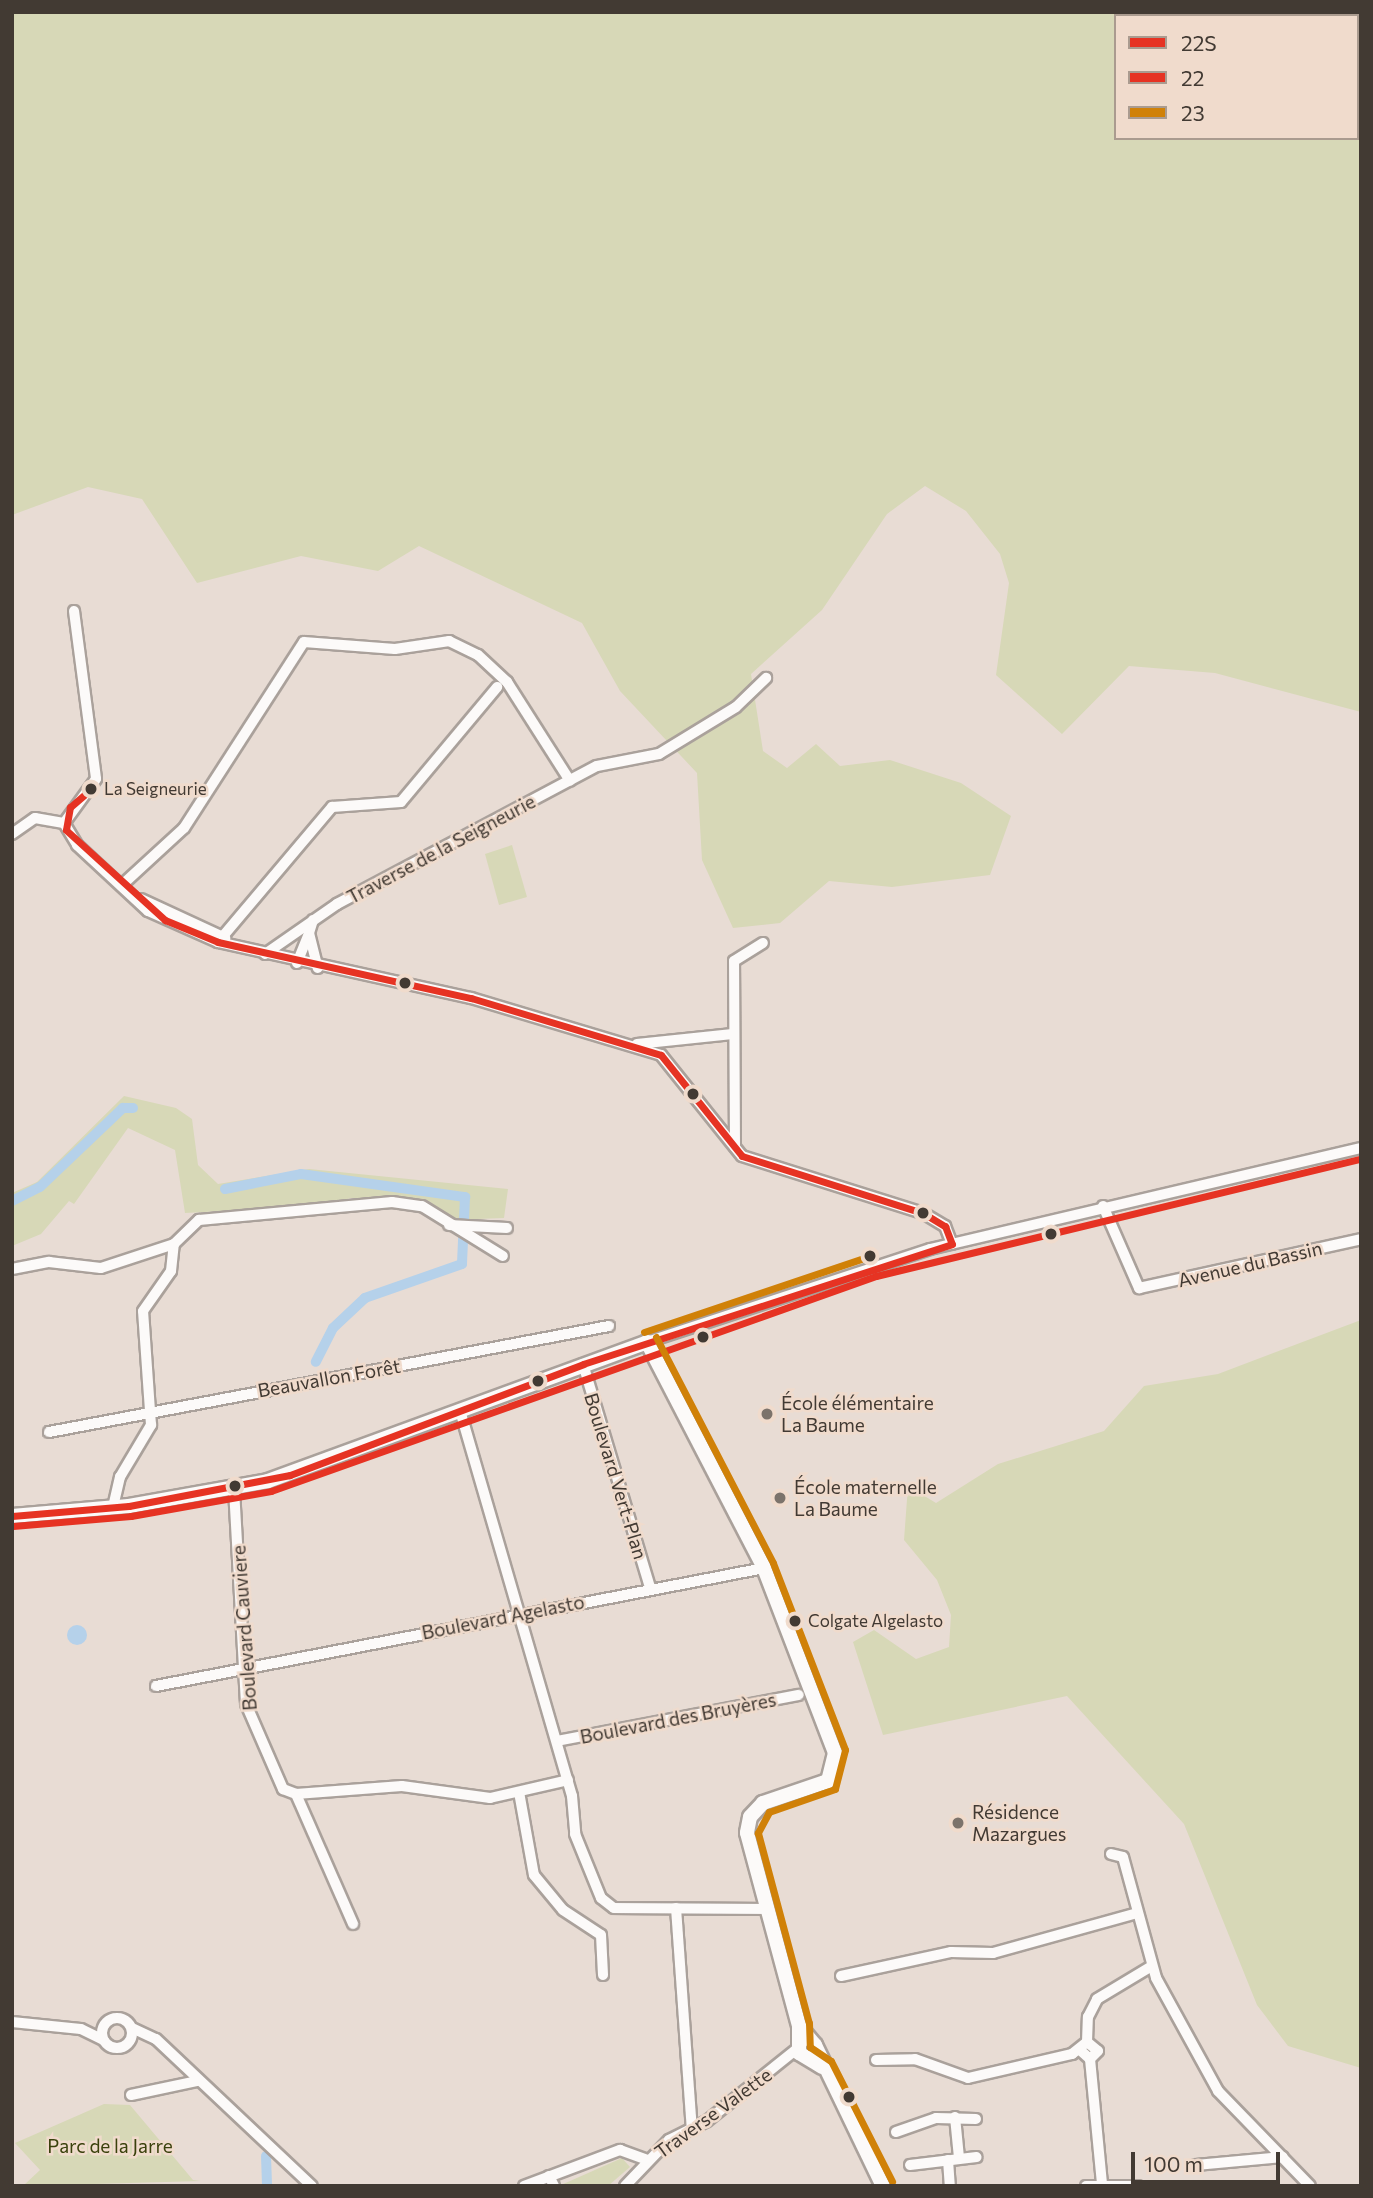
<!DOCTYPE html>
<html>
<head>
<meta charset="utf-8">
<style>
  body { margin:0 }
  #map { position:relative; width:1373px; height:2198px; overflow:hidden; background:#e8dcd4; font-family:Commissioner,sans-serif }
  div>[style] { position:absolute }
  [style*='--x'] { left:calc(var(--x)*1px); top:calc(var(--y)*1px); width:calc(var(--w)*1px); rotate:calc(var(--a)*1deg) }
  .green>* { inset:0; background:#d7d8b7 }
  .water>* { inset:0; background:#b5d1ea }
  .round { border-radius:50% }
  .canal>* { height:10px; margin:-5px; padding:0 5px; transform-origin:5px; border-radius:5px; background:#b5d1ea }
  .roads { filter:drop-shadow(2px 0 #aaa19b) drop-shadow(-2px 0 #aaa19b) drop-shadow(0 2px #aaa19b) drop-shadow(0 -2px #aaa19b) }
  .street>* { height:10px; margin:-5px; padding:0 5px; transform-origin:5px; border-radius:5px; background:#fcfaf9 }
  .street>.ring { margin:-5px; padding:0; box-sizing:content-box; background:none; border:10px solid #fcfaf9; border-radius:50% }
  .secondary>* { height:14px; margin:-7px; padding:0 7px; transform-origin:7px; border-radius:7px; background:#fcfaf9 }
  .bus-1>* { height:7px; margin:-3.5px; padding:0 3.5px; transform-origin:3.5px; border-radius:3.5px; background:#e63323 }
  .bus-2>* { height:7px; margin:-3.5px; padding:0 3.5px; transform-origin:3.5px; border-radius:3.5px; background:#e63323 }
  .bus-3>* { height:7px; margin:-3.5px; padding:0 3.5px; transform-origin:3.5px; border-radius:3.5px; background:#d08108 }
  .dots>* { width:19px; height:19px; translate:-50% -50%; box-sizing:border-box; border:4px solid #f0dbcc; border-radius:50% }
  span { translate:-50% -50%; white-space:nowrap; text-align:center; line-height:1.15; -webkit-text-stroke:5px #f0dbcc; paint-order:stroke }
  .bus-label { font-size:17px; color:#423a33 }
  .left { translate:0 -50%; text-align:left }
  .street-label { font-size:19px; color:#423a33 }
  .poi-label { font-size:19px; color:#423a33 }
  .park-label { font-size:19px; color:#3a410c }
  .frame { position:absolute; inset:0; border:14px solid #423a33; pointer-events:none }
  .legend { position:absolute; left:1114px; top:14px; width:245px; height:126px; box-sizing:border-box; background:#f0dbcc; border:2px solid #aa9b8f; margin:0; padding:9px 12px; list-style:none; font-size:21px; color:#423a33 }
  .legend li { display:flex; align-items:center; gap:14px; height:35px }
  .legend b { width:35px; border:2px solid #aa9b8f }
  .scale { position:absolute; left:1131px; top:2152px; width:149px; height:32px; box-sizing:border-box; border:4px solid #423a33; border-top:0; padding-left:9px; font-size:21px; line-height:24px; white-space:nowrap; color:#423a33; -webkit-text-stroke:5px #f0dbcc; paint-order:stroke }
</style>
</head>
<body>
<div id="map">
  <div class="green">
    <i style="clip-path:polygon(evenodd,12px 12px,1361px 12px,1361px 712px,1215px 673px,1129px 666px,1062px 734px,996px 675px,1009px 583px,1000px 554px,966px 511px,925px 486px,887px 514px,822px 610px,751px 674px,763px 751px,787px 768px,816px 744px,840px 766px,890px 760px,961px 783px,1011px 816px,990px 875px,892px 887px,829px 881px,780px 923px,733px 928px,702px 860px,697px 773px,620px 691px,582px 623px,419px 546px,378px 571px,301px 556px,197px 583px,142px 499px,88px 487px,12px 515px,12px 12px,1116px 16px,1357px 16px,1357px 138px,1116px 138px,1116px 16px)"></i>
    <i style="clip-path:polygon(512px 845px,527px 897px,499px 905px,485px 854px)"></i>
    <i style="clip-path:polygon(124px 1096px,176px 1108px,192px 1119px,198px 1165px,218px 1184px,309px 1169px,508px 1189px,504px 1218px,451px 1220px,426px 1200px,351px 1198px,320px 1206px,185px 1213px,175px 1150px,128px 1128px,74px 1204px,69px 1201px,41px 1234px,12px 1246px,12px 1193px,37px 1182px)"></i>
    <i style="clip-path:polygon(1361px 1320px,1361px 2068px,1288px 2046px,1257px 2005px,1184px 1824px,1067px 1696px,883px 1735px,853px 1642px,874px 1630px,916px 1659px,949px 1647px,951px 1615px,937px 1580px,904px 1540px,908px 1486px,936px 1503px,998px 1464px,1104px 1431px,1144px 1386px,1218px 1374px)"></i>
    <i style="clip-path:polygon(104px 2104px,130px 2105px,193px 2180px,201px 2181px,23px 2186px,40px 2170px,15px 2143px)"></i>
    <i style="clip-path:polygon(622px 2158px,630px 2167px,608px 2186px,561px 2185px)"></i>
  </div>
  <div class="water">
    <i class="round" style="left:67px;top:1625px;width:20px;height:20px"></i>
  </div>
  <div class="canal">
    <i style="--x:225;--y:1189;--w:77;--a:-11.2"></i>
    <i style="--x:301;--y:1174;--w:166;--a:8"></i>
    <i style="--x:465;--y:1197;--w:67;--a:92.6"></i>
    <i style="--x:462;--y:1264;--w:103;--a:160.7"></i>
    <i style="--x:365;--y:1298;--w:44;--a:136.8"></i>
    <i style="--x:333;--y:1328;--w:38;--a:117"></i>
    <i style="--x:12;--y:1201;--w:31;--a:-27"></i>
    <i style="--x:40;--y:1187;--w:115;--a:-43.6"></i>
    <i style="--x:123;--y:1108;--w:10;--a:0"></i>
    <i style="--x:266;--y:2156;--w:30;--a:88"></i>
  </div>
  <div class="roads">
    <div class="street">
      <i style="--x:74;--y:611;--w:169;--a:82.5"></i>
      <i style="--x:96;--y:779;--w:54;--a:126"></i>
      <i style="--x:64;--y:823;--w:26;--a:59"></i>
      <i style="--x:77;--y:845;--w:97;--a:42.9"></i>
      <i style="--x:148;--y:911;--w:77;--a:23.9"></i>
      <i style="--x:218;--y:942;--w:259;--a:12.5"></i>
      <i style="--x:471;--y:998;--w:198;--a:16.7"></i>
      <i style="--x:661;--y:1055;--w:129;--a:51.3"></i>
      <i style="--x:742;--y:1156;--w:190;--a:17.5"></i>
      <i style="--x:923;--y:1213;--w:26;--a:31"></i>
      <i style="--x:945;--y:1226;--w:19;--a:69"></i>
      <i style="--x:12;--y:834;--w:28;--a:-35"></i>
      <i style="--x:35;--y:818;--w:29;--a:10"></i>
      <i style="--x:122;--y:885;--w:84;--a:-42.6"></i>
      <i style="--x:184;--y:828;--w:221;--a:-57.2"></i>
      <i style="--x:304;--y:642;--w:91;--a:4.4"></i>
      <i style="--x:395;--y:649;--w:55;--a:-8.4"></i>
      <i style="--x:449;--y:641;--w:32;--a:26"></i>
      <i style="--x:478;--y:655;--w:40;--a:43"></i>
      <i style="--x:507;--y:682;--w:117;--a:57.5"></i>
      <i style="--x:141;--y:899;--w:93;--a:24.9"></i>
      <i style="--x:313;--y:920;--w:14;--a:107"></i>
      <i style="--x:309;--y:933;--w:36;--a:76"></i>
      <i style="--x:218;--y:942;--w:177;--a:-49.8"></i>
      <i style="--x:332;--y:807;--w:69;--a:-4.1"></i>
      <i style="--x:401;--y:802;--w:150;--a:-50.1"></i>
      <i style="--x:265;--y:954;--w:88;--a:-34.8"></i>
      <i style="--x:337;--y:904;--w:294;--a:-28"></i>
      <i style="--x:597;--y:766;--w:63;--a:-11"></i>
      <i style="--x:659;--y:754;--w:90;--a:-31.4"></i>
      <i style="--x:736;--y:707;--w:42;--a:-44"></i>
      <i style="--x:297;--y:963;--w:32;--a:-68"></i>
      <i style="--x:637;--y:1044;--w:96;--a:-6"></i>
      <i style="--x:735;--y:1147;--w:186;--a:-90.3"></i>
      <i style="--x:734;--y:961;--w:34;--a:-32"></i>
      <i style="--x:1103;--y:1206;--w:90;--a:66.3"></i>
      <i style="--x:1139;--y:1288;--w:227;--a:-12.4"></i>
      <i style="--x:449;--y:1225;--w:58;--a:3"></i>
      <i style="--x:12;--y:1269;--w:38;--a:-11"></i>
      <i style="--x:49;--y:1262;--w:52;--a:6.6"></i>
      <i style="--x:101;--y:1268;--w:77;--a:-18.2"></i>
      <i style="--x:174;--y:1244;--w:35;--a:-44"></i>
      <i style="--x:199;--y:1220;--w:194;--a:-5.3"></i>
      <i style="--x:392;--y:1202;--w:30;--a:8"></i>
      <i style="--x:422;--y:1206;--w:95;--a:31.7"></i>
      <i style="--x:647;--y:1342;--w:298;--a:-18.2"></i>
      <i style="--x:930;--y:1249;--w:443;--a:-13.2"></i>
      <i style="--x:583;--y:1364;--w:233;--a:73.3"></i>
      <i style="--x:461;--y:1414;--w:398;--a:73.8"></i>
      <i style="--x:572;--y:1796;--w:38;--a:85"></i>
      <i style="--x:575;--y:1834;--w:69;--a:67.9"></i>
      <i style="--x:601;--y:1898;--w:16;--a:38"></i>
      <i style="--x:614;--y:1908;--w:153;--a:0.4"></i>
      <i style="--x:49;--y:1432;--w:570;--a:-10.72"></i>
      <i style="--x:234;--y:1489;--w:215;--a:86.8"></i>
      <i style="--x:246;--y:1704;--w:93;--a:66.5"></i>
      <i style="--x:283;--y:1789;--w:14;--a:21"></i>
      <i style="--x:296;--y:1794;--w:106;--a:-4.3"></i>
      <i style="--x:402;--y:1786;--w:89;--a:7.8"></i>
      <i style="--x:490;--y:1798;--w:80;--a:-13"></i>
      <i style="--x:113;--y:1507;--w:31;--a:-77"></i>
      <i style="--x:120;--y:1477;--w:61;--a:-59.2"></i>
      <i style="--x:151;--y:1425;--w:114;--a:-94"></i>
      <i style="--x:143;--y:1311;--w:49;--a:-55"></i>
      <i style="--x:171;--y:1271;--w:27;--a:-84"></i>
      <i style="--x:156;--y:1686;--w:619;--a:-10.98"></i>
      <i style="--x:557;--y:1741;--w:246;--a:-10.8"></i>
      <i style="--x:519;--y:1792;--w:84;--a:79.8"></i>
      <i style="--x:534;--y:1875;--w:45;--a:50.4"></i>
      <i style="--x:563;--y:1910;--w:45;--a:33.3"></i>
      <i style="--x:601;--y:1935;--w:40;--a:87.1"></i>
      <i style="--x:296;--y:1794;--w:142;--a:66.3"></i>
      <i style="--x:1111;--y:1854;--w:12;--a:14"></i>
      <i style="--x:1123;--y:1857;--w:125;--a:74.7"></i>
      <i style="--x:1156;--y:1978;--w:129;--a:61.2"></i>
      <i style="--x:1218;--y:2091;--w:132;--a:45.9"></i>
      <i style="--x:676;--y:1908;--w:222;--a:85.9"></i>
      <i style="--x:841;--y:1976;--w:113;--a:-12.3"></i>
      <i style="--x:951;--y:1952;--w:42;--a:1.4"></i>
      <i style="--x:993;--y:1953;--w:146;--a:-15.5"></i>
      <i class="ring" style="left:102px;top:2018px;width:20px;height:20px"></i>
      <i style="--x:12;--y:2022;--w:69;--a:5.8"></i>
      <i style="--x:81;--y:2029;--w:25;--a:26"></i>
      <i style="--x:132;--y:2028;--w:26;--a:25"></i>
      <i style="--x:156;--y:2039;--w:214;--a:43.3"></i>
      <i style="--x:1087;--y:2042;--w:25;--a:-88"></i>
      <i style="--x:1088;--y:2017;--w:20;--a:-63"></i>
      <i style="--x:1097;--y:1999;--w:64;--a:-31"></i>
      <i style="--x:1090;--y:2059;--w:126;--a:84.5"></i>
      <i style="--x:876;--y:2060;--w:39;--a:-1"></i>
      <i style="--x:915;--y:2059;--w:56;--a:19.7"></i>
      <i style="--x:968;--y:2078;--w:107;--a:-13"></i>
      <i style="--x:1072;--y:2054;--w:19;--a:-39"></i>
      <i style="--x:1087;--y:2042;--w:14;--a:39"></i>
      <i style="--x:1098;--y:2051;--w:11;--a:135"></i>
      <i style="--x:1090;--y:2059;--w:12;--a:-138"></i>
      <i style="--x:131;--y:2095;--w:67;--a:-12"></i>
      <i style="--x:955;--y:2117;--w:41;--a:84.4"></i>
      <i style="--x:896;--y:2132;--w:42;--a:-19.3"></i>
      <i style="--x:936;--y:2118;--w:40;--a:1.4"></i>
      <i style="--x:948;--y:2160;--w:26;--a:86"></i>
      <i style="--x:910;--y:2165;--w:67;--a:-6.8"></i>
      <i style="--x:1196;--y:2165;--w:87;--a:-5.3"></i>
      <i style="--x:549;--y:2176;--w:11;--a:63"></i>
      <i style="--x:524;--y:2186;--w:103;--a:-20.6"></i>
      <i style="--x:620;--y:2150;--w:30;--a:20"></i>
      <i style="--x:625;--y:2186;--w:64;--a:-46.3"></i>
      <i style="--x:669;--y:2140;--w:42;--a:-26.6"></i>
      <i style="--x:707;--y:2121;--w:117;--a:-38.7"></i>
      <i style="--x:1086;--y:2186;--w:52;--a:0"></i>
    </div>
    <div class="secondary">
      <i style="--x:12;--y:1516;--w:117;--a:-4.9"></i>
      <i style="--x:129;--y:1506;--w:141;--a:-10.2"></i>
      <i style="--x:268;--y:1481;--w:404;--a:-20.1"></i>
      <i style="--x:647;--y:1342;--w:254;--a:62.6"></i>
      <i style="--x:764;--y:1568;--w:198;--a:69"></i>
      <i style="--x:835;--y:1753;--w:29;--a:104"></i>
      <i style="--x:828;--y:1781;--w:69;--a:161.3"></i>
      <i style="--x:763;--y:1803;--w:19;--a:133"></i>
      <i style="--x:750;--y:1817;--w:16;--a:101"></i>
      <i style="--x:747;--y:1833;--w:200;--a:74.9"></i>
      <i style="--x:799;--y:2026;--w:27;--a:90"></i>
      <i style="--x:799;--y:2053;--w:27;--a:31"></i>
      <i style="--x:799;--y:2026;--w:25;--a:50"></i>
      <i style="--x:815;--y:2045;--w:157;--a:64.3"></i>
    </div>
  </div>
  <div class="bus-1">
    <i style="--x:91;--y:789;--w:28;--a:139"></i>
    <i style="--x:70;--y:807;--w:23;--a:100"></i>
    <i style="--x:66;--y:830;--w:134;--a:42.3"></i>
    <i style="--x:165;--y:920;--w:57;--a:22.5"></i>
    <i style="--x:218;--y:942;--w:259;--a:12.5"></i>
    <i style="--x:471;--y:998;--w:198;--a:16.7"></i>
    <i style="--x:661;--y:1055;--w:129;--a:51.3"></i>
    <i style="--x:742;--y:1156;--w:190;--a:17.5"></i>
    <i style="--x:923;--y:1213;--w:26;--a:31"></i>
    <i style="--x:945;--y:1226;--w:19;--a:69"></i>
    <i style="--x:12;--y:1516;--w:117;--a:-4.9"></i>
    <i style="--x:129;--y:1506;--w:164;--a:-10.9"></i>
    <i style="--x:290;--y:1475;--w:313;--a:-20.7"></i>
    <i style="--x:583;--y:1364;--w:388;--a:-18"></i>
  </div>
  <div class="bus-2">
    <i style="--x:13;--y:1526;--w:118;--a:-4.8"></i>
    <i style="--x:131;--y:1516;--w:142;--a:-10.1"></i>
    <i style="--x:271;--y:1491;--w:642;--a:-19.56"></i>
    <i style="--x:876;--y:1276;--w:499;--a:-13.6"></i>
  </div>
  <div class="bus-3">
    <i style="--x:644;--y:1332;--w:238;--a:-18.6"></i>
    <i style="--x:656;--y:1337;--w:254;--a:62.6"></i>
    <i style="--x:773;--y:1563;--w:200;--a:68.9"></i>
    <i style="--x:845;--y:1750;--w:40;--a:104.4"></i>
    <i style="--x:835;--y:1789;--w:70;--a:160.8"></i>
    <i style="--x:769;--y:1812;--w:24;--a:118"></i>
    <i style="--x:758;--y:1833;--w:197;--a:75"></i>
    <i style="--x:809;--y:2023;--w:24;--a:88"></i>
    <i style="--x:810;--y:2047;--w:25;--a:34"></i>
    <i style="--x:831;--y:2061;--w:135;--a:63.1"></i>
  </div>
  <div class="dots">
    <i style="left:91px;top:789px;background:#423a33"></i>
    <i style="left:405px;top:983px;background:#423a33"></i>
    <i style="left:693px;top:1094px;background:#423a33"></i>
    <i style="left:923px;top:1213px;background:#423a33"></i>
    <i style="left:1051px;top:1234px;background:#423a33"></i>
    <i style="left:870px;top:1256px;background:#423a33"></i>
    <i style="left:703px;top:1337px;background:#423a33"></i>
    <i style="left:538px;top:1381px;background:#423a33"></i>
    <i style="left:767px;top:1414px;background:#7c736b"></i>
    <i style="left:235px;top:1486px;background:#423a33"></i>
    <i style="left:780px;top:1498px;background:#7c736b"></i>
    <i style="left:795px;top:1621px;background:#423a33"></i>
    <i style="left:958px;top:1823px;background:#7c736b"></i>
    <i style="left:849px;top:2097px;background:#423a33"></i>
  </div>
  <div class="bus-label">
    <span class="left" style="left:104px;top:789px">La Seigneurie</span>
    <span class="left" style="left:808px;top:1621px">Colgate Algelasto</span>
  </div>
  <div class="street-label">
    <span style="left:441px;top:849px;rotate:-28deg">Traverse de la Seigneurie</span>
    <span style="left:1250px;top:1264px;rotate:-13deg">Avenue du Bassin</span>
    <span style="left:329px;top:1378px;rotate:-10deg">Beauvallon Forêt</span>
    <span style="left:616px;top:1476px;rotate:73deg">Boulevard Vert-Plan</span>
    <span style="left:503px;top:1617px;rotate:-11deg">Boulevard Agelasto</span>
    <span style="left:244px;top:1628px;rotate:-94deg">Boulevard Cauviere</span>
    <span style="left:678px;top:1718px;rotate:-11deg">Boulevard des Bruyères</span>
    <span style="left:713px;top:2113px;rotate:-36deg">Traverse Valette</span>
  </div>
  <div class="poi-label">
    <span class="left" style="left:781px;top:1414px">École élémentaire<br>La Baume</span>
    <span class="left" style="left:794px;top:1498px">École maternelle<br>La Baume</span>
    <span class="left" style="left:972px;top:1823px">Résidence<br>Mazargues</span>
  </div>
  <div class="park-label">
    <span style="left:110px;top:2146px">Parc de la Jarre</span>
  </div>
  <div class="frame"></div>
  <ul class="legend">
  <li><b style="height:9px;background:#e63323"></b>22S</li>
  <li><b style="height:9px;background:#e63323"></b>22</li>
  <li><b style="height:9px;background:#d08108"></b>23</li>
  </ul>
  <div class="scale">100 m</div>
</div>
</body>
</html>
